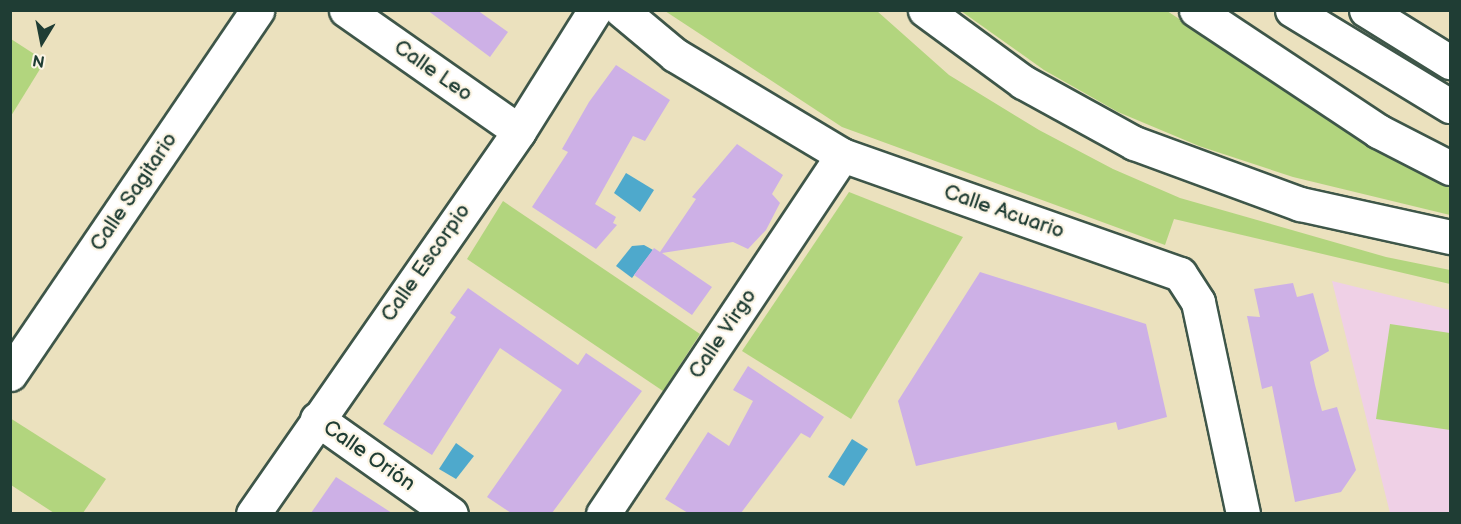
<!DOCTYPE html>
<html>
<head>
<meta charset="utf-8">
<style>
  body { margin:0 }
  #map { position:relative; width:1461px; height:524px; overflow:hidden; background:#ebe1be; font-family:"Balsamiq Sans",sans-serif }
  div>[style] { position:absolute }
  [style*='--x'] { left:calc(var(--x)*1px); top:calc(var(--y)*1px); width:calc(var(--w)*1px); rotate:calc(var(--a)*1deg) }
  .built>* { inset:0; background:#efd0e6 }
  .green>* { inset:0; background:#b2d57e }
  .water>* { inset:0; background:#4ea9cc }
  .building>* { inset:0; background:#cdb0e6 }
  .roads { filter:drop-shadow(2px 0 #3e5649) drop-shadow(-2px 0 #3e5649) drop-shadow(0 2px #3e5649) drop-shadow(0 -2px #3e5649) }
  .minor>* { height:33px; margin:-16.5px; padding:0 16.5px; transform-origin:16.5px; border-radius:16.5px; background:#fff }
  .primary>* { height:33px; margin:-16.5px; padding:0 16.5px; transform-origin:16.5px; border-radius:16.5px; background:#fff }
  .trunk>* { height:33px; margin:-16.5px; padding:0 16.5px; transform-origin:16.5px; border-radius:16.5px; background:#fff }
  span { translate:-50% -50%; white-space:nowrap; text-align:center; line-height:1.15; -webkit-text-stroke:4.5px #fcf5e5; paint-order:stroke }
  .street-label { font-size:21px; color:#1f3d34 }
  .frame { position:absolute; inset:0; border:12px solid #1f3d34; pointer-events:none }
  .north { position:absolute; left:12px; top:12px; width:60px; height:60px; -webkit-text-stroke:4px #fcf5e5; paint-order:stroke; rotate:190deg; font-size:16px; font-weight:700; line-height:24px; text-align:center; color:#1f3d34 }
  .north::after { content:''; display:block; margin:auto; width:21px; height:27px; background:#1f3d34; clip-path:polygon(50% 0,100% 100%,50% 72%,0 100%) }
</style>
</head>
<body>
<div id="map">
  <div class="built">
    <i style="clip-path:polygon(1332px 281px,1450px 310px,1450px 513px,1390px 513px)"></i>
  </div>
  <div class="green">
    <i style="clip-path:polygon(665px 11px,877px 11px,949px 75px,1039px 130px,1113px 169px,1180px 198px,1386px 257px,1450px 270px,1450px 284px,1174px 219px,1165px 245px,842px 127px)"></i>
    <i style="clip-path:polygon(961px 11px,1167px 11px,1384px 152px,1450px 187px,1450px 215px,1293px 177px,1199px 146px,1118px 112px,1044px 70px)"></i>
    <i style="clip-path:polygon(11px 39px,45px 61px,11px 116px)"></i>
    <i style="clip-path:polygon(849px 192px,963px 237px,851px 419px,742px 351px)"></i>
    <i style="clip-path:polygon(503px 201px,700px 334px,663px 391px,467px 259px)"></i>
    <i style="clip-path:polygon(1390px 324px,1450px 333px,1450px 430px,1376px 419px)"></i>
    <i style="clip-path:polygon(10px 418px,106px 479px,83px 513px,54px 513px,11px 485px)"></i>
  </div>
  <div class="water">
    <i style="clip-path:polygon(626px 173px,654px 190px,640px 212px,614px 193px)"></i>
    <i style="clip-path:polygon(644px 245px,653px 250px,632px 278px,616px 266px,632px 246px)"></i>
    <i style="clip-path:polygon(852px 439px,868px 449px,844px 486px,828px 477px)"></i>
    <i style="clip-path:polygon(456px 443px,474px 456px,456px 479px,439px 469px)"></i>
  </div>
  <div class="building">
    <i style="clip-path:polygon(427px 10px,477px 10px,508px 32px,490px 57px)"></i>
    <i style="clip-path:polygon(616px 65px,670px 100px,645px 141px,633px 136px,595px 204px,616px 217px,613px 223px,617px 225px,596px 249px,532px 207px,568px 152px,562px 149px,589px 102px)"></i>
    <i style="clip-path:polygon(737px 144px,783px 175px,772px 194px,780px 203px,766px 230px,748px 249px,733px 242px,662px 253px,712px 287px,692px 315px,634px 275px,654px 248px,660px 252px,696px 199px,692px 197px)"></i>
    <i style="clip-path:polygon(980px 272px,1146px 324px,1167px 417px,1118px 430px,1116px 422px,916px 466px,898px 401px)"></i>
    <i style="clip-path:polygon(1293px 283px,1297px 297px,1313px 293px,1329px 351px,1310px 362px,1315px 385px,1322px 411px,1337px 407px,1356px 470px,1341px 492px,1295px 502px,1272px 386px,1262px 389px,1247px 316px,1260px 317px,1254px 289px)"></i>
    <i style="clip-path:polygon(468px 288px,578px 365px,586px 353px,642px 391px,552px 513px,511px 513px,487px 497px,562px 390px,500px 348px,432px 455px,383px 424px,456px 317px,450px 313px)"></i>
    <i style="clip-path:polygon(748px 366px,824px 417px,810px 438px,801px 433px,741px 513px,688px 513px,665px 499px,708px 432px,729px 446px,753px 401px,733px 390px)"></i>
    <i style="clip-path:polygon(336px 477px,392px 513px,311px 513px)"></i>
  </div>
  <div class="roads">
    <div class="minor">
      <i style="--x:346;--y:10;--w:211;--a:35"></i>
      <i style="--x:621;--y:10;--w:70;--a:39.8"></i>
      <i style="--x:675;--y:55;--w:195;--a:30.9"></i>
      <i style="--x:842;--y:155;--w:358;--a:19.4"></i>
      <i style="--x:1180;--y:274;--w:33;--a:57"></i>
      <i style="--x:1198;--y:302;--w:217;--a:78"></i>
      <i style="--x:10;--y:374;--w:440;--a:-55.8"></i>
      <i style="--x:317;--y:419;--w:164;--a:35.3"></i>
      <i style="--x:253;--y:514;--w:466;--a:-55.2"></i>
      <i style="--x:519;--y:131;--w:143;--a:-57.9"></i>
      <i style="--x:603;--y:514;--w:431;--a:-56.3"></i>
    </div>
    <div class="primary">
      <i style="--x:1196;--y:10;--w:219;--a:33.6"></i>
      <i style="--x:1378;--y:131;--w:81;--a:27.2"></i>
      <i style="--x:1292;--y:10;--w:185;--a:31.3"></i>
    </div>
    <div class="trunk">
      <i style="--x:925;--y:10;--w:122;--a:36.3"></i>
      <i style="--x:1023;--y:82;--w:127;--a:28.8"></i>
      <i style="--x:1134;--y:143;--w:177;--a:20.2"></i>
      <i style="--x:1300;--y:204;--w:154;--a:12.4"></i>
      <i style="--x:1366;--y:10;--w:99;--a:31.8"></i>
    </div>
  </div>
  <div class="street-label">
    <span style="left:433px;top:71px;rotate:35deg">Calle Leo</span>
    <span style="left:134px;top:192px;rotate:-56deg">Calle Sagitario</span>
    <span style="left:1004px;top:212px;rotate:19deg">Calle Acuario</span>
    <span style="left:426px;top:263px;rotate:-55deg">Calle Escorpio</span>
    <span style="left:723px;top:334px;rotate:-56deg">Calle Virgo</span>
    <span style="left:369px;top:456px;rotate:35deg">Calle Orión</span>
  </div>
  <div class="frame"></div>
  <div class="north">N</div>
</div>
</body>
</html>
